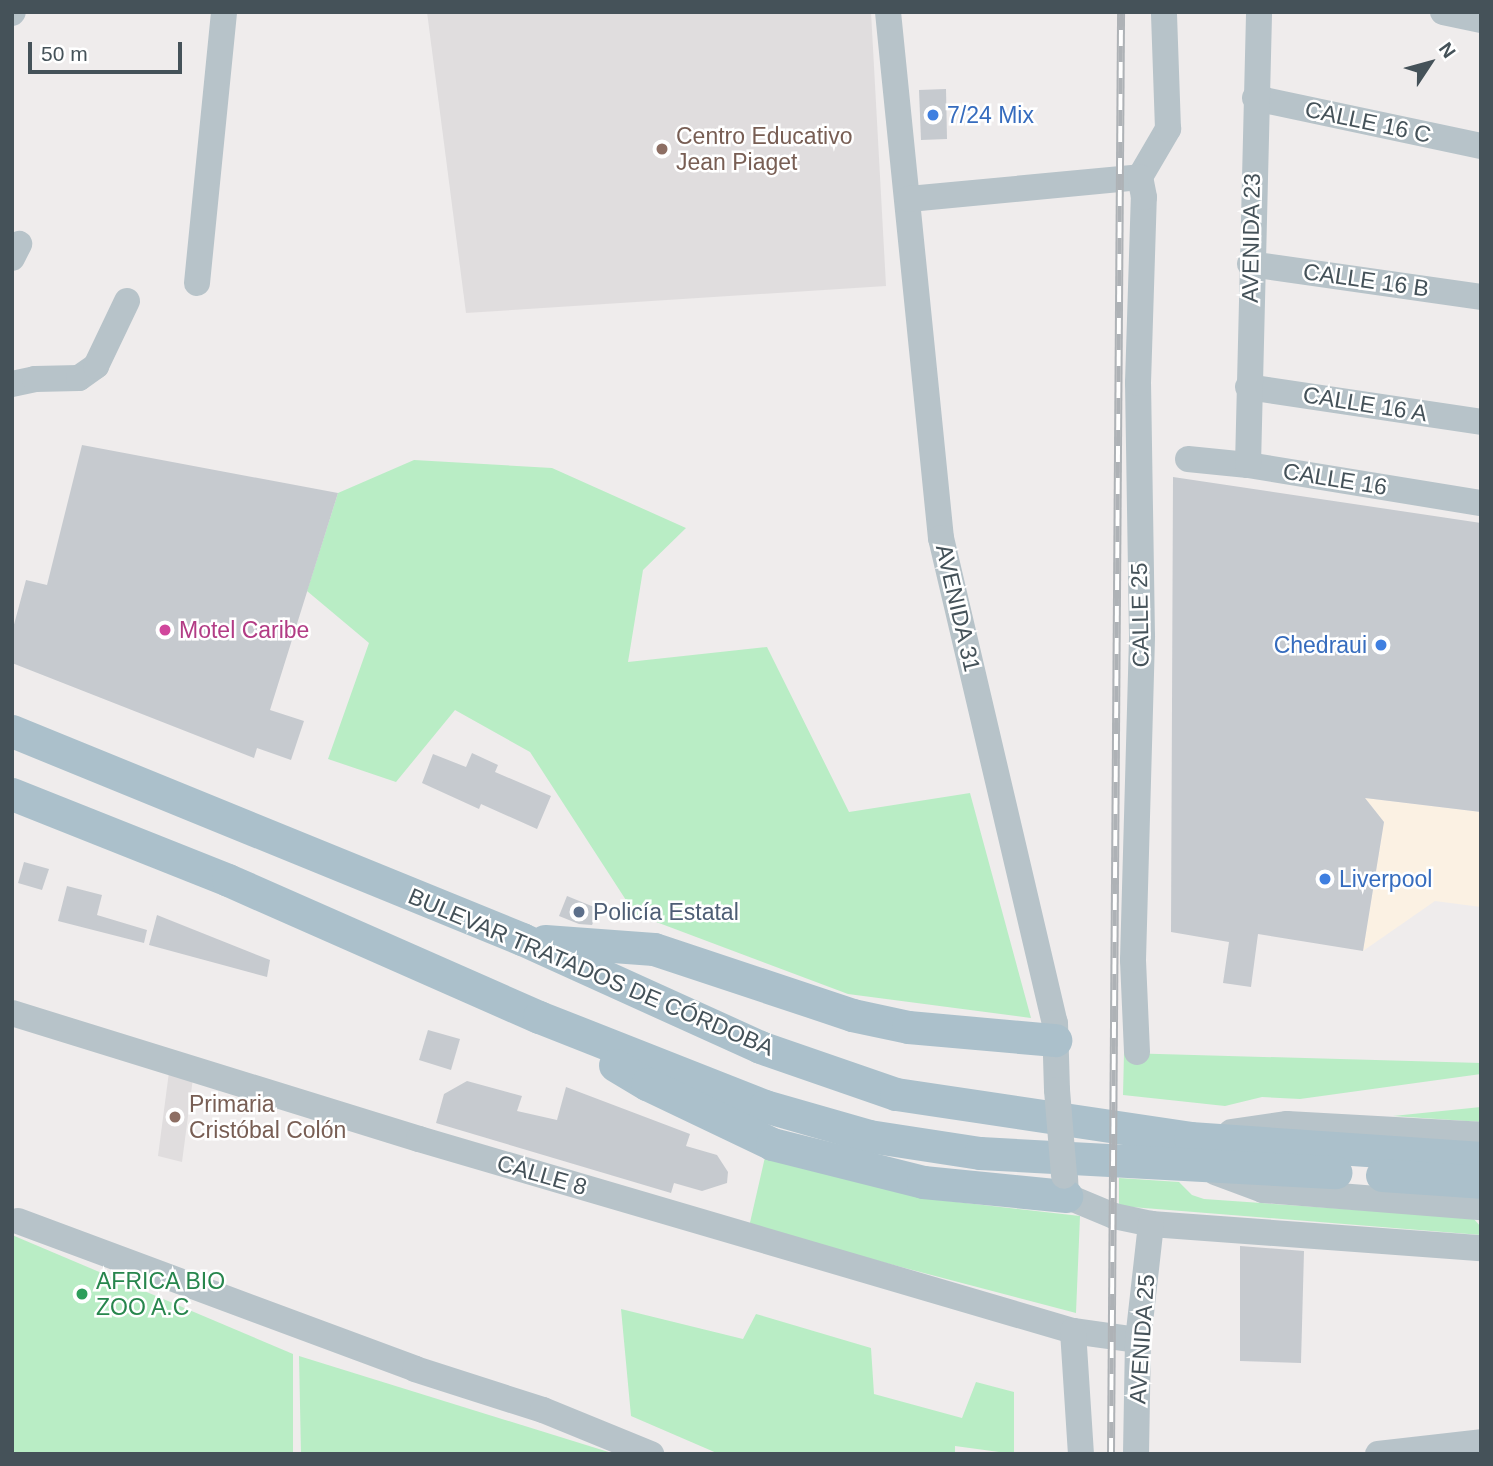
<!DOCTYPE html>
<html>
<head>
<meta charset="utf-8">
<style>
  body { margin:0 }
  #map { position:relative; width:1493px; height:1466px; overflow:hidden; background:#efecec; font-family:Arial,sans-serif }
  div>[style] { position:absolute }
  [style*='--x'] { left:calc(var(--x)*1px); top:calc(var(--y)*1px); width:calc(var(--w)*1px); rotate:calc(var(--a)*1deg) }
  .commercial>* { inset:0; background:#fbf1e3 }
  .education>* { inset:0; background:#e0ddde }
  .green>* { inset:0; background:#b9edc5 }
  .building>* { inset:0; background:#c6cacf }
  .minor>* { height:26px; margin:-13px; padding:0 13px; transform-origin:13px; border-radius:13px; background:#b7c3c9 }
  .major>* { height:33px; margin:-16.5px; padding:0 16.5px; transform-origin:16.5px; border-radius:16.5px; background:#abc0cb }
  .rail>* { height:8px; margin-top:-4px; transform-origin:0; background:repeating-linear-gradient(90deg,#fff 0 16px,#aeb2b6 0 32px); box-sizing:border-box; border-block:2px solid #aeb2b6 }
  .minor-bridge>* { height:26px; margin:-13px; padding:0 13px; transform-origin:13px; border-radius:13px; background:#b7c3c9 }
  .dots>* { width:19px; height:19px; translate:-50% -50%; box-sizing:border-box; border:4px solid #fff; border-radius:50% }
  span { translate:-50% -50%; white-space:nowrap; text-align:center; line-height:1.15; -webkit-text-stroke:5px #fff; paint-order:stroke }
  .shop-label { font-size:23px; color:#366cbe }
  .left { translate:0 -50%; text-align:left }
  .right { translate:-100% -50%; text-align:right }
  .street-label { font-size:23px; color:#455259 }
  .education-label { font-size:23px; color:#785e54 }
  .hotel-label { font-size:23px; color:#b23c85 }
  .service-label { font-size:23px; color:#4e5e75 }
  .leisure-label { font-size:23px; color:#27864d }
  .frame { position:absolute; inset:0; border:14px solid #455259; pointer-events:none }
  .north { position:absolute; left:1395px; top:28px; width:70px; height:70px; -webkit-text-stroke:5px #fff; paint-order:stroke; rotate:54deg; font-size:19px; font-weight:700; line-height:28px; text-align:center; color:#455259 }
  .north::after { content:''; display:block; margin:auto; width:24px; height:32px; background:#455259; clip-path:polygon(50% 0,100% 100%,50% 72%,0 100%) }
  .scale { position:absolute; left:28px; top:42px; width:154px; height:32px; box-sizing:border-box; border:4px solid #455259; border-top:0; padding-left:9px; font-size:21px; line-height:24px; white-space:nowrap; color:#455259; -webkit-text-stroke:5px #fff; paint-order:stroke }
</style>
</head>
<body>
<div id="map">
  <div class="commercial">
    <i style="clip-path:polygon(1365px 798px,1481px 812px,1481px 907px,1435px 901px,1363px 951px,1384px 822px)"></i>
  </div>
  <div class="education">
    <i style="clip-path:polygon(427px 12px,871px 12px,886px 286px,466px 313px)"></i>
    <i style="clip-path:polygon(169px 1072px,193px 1078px,182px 1162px,158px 1156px)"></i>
  </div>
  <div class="green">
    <i style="clip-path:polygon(414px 460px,552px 468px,686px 528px,643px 570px,628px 662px,767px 647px,849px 812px,970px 793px,1031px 1018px,848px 994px,635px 914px,530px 752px,455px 710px,396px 782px,328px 759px,369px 643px,307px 591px,338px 493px)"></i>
    <i style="clip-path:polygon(1124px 1053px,1481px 1063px,1481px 1074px,1300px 1099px,1262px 1097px,1225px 1106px,1123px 1095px)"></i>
    <i style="clip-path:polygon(1481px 1107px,1481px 1122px,1393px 1116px)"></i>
    <i style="clip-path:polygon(765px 1157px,922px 1198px,1080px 1216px,1076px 1313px,749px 1227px)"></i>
    <i style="clip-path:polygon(1119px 1178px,1179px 1182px,1192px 1195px,1204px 1199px,1473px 1218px,1481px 1227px,1481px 1235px,1119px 1206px)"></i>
    <i style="clip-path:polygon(12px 1235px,293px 1354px,293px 1454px,14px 1454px)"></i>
    <i style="clip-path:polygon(621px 1309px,743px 1339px,756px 1314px,871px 1348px,874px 1394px,962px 1418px,976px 1382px,1014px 1392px,1014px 1454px,955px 1446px,955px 1454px,719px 1454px,631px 1416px)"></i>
    <i style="clip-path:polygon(299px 1356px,615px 1454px,301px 1454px)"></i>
  </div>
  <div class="building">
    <i style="clip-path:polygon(946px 89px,947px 139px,921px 140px,919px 90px)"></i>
    <i style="clip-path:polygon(82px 445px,338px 493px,270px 710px,304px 721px,291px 760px,257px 748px,254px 758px,12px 663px,12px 632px,26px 580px,47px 585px)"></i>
    <i style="clip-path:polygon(1173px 477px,1481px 523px,1481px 812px,1365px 798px,1384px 822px,1363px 951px,1258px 934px,1251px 987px,1223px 983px,1229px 942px,1171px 932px)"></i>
    <i style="clip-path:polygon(472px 753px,498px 765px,495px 772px,551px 796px,537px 829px,481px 804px,479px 809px,422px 783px,433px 754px,466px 767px)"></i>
    <i style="clip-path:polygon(24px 862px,49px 869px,42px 890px,18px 883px)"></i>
    <i style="clip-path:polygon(67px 886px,102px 895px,97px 915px,147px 930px,144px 943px,58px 921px)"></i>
    <i style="clip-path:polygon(567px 896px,599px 909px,592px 925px,579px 924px,559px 916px)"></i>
    <i style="clip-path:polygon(157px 915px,270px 960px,267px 977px,149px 945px)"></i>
    <i style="clip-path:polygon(428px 1030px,460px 1039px,451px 1070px,419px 1060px)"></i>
    <i style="clip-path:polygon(467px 1081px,522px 1096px,517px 1111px,557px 1120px,566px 1087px,690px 1134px,686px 1146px,717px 1155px,728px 1172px,727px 1183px,702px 1191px,674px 1183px,671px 1193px,436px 1123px,444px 1094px)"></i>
    <i style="clip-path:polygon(1240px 1246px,1304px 1251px,1301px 1363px,1240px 1361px)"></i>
  </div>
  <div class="minor">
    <i style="--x:888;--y:12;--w:529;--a:84.25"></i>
    <i style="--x:941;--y:538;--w:498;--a:76.8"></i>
    <i style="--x:1055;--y:1023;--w:67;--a:88.3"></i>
    <i style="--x:1443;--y:12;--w:39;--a:12"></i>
    <i style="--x:12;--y:13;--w:1;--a:-45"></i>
    <i style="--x:1255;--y:98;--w:231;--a:12"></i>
    <i style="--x:909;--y:199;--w:232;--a:-5.4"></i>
    <i style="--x:1140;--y:177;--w:56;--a:-59.7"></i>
    <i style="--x:1168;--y:129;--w:117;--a:-92"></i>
    <i style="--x:12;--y:258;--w:16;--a:-63"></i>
    <i style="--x:1250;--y:264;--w:233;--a:8.1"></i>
    <i style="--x:197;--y:283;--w:272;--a:-84.3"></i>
    <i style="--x:12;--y:384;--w:24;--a:-12"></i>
    <i style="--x:35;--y:379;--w:44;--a:-1.3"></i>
    <i style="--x:79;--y:378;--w:21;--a:-35"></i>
    <i style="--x:96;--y:366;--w:72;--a:-64.5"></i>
    <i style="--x:1248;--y:387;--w:236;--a:8.5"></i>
    <i style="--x:1188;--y:459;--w:60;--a:5.7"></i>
    <i style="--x:1248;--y:465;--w:236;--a:9.3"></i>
    <i style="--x:1248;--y:465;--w:453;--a:-88.6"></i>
    <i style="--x:12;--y:1013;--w:426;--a:17.2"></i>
    <i style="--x:419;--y:1139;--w:682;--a:16.36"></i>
    <i style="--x:1073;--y:1331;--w:66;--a:7.9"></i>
    <i style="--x:1137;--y:1052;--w:92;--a:-92.5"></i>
    <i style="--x:1133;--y:960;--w:324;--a:-88.4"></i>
    <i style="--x:1142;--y:636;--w:253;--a:-90.9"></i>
    <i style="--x:1138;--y:383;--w:186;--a:-88.2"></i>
    <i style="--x:1144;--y:197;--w:20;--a:-101"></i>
    <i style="--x:1231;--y:1132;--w:57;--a:-8.1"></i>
    <i style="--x:1287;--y:1124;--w:194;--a:3.2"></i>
    <i style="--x:1215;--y:1172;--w:51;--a:20.6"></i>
    <i style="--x:1263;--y:1190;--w:219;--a:4.5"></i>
    <i style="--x:1065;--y:1177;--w:19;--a:87"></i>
    <i style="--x:1066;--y:1196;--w:52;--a:22.6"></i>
    <i style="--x:1114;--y:1216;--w:38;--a:12"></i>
    <i style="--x:1151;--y:1224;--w:331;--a:4.2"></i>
    <i style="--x:18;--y:1221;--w:424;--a:20.4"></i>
    <i style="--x:415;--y:1369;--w:134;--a:17.8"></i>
    <i style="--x:543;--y:1410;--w:117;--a:22.2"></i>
    <i style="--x:1073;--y:1331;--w:123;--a:86.3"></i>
    <i style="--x:1136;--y:1454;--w:114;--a:-89"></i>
    <i style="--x:1138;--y:1340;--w:117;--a:-83.6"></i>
    <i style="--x:1378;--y:1454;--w:104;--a:-6.6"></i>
  </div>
  <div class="major">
    <i style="--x:12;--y:731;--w:551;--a:22.19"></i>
    <i style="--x:522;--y:939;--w:261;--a:24.4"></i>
    <i style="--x:760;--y:1047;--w:144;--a:19.1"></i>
    <i style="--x:896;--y:1094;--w:297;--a:8.5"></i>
    <i style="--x:1190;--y:1138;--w:292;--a:3.9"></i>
    <i style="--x:12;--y:794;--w:232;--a:21.7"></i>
    <i style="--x:228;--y:880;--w:340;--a:23.8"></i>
    <i style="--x:539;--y:1017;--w:243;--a:21.5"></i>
    <i style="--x:765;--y:1106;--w:108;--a:16.1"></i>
    <i style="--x:869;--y:1136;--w:112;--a:8.7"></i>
    <i style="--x:980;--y:1153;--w:356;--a:3.1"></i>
    <i style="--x:545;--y:941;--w:109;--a:4.2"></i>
    <i style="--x:654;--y:949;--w:209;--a:18.4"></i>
    <i style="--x:852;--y:1015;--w:57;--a:12.1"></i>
    <i style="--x:908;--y:1027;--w:148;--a:5.1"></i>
    <i style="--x:615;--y:1065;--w:37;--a:31"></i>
    <i style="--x:647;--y:1084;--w:139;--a:25.6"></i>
    <i style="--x:772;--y:1144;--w:156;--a:14.1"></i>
    <i style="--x:923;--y:1182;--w:144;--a:5.6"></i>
    <i style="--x:1382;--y:1175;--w:99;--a:4"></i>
  </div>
  <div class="rail">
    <i style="--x:1111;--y:1454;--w:1442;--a:-89.6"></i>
  </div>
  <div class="minor-bridge">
    <i style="--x:1057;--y:1090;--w:86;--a:85.3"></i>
  </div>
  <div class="dots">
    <i style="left:933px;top:115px;background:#3f7fe0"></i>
    <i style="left:662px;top:149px;background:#8d6e63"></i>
    <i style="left:165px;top:630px;background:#d1479c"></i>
    <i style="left:1381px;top:645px;background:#3f7fe0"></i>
    <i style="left:1325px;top:879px;background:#3f7fe0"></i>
    <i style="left:579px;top:912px;background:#5c6f8a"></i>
    <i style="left:175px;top:1117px;background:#8d6e63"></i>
    <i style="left:82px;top:1294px;background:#2e9e5b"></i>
  </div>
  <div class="shop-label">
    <span class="left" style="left:947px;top:115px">7/24 Mix</span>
    <span class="right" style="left:1367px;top:645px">Chedraui</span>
    <span class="left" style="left:1339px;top:879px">Liverpool</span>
  </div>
  <div class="street-label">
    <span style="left:1368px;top:122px;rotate:12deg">CALLE 16 C</span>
    <span style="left:1251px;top:238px;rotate:-89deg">AVENIDA 23</span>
    <span style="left:1366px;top:280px;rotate:8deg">CALLE 16 B</span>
    <span style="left:1365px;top:404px;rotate:9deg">CALLE 16 A</span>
    <span style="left:1335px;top:479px;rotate:9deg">CALLE 16</span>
    <span style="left:958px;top:608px;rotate:77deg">AVENIDA 31</span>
    <span style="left:1140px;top:615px;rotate:-91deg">CALLE 25</span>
    <span style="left:591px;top:972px;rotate:23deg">BULEVAR TRATADOS DE CÓRDOBA</span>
    <span style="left:542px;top:1175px;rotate:16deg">CALLE 8</span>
    <span style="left:1142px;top:1339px;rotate:-86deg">AVENIDA 25</span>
  </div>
  <div class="education-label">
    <span class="left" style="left:676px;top:149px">Centro Educativo<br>Jean Piaget</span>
    <span class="left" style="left:189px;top:1117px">Primaria<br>Cristóbal Colón</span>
  </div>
  <div class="hotel-label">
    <span class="left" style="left:179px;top:630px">Motel Caribe</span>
  </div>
  <div class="service-label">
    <span class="left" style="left:593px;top:912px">Policía Estatal</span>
  </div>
  <div class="leisure-label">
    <span class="left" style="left:96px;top:1294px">AFRICA BIO<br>ZOO A.C</span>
  </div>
  <div class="frame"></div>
  <div class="north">N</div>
  <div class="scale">50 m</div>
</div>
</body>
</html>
